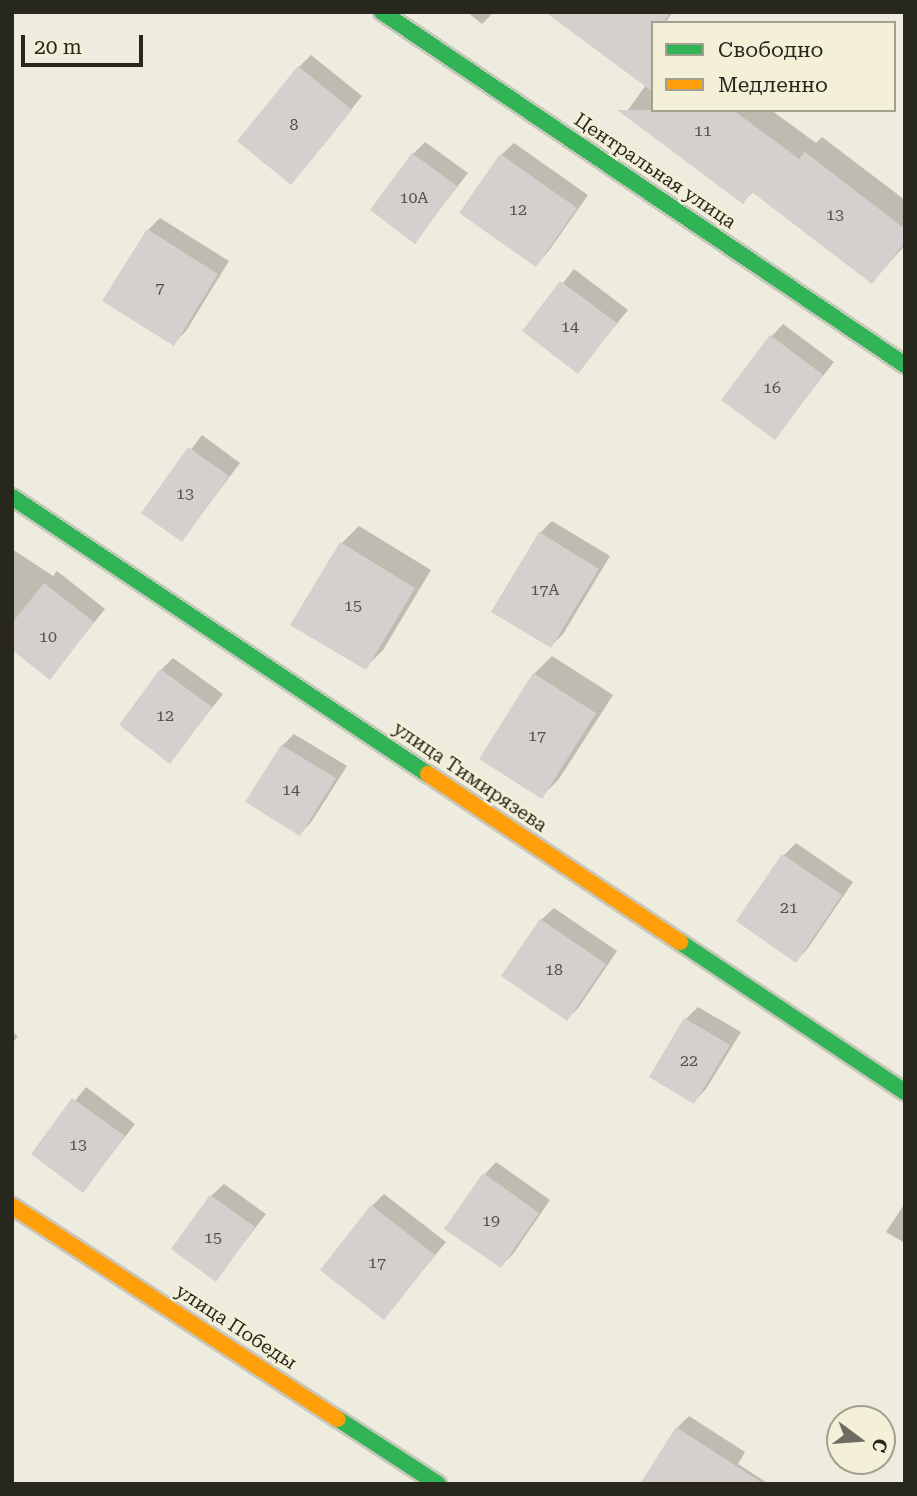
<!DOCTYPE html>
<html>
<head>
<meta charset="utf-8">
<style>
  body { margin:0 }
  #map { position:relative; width:917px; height:1496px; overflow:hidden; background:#eeecde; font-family:"Roboto Serif",serif }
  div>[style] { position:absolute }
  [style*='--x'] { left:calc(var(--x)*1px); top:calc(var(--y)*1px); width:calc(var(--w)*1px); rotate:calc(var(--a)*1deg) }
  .shadow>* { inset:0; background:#0003 }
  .building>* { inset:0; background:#d5d0ce }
  .roads { filter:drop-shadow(2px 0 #c8c7bc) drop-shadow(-2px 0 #c8c7bc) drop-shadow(0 2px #c8c7bc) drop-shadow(0 -2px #c8c7bc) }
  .fast>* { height:16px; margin:-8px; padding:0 8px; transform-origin:8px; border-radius:8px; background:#30b455 }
  .slow>* { height:16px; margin:-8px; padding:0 8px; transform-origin:8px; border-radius:8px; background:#ff9f0a }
  span { translate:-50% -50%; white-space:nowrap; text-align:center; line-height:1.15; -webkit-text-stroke:5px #f4f0d8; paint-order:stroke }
  .number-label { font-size:16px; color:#53514a }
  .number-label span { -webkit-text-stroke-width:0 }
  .street-label { font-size:19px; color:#28271e }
  .frame { position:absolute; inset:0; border:14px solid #28271e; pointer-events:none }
  .legend { position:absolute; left:651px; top:21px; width:245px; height:91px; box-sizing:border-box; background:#f4f0d8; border:2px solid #a2a08e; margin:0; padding:9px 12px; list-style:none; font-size:21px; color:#28271e }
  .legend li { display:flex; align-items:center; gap:14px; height:35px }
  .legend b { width:35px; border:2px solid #a2a08e }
  .north { position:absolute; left:826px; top:1405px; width:70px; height:70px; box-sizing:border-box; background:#f4f0d8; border:2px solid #a2a08e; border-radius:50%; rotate:106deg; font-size:19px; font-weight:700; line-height:28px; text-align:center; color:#28271e }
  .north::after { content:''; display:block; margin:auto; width:24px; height:32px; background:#6d6c61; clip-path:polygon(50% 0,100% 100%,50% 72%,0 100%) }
  .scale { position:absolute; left:21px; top:35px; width:122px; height:32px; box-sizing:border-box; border:4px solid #28271e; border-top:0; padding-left:9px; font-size:21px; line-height:24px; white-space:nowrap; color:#28271e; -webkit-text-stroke:5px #f4f0d8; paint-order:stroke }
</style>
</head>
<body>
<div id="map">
  <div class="shadow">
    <i style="clip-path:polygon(467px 12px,494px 12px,482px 24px)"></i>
    <i style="clip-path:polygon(559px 12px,673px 12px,665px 23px,653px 23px,653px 110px,771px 110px,816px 143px,822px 137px,905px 200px,905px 245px,872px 282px,754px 191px,743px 202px,625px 114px,646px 85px)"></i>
    <i style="clip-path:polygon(311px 55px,362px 96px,303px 170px,299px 67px)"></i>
    <i style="clip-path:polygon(425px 142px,468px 173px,415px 241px,413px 154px)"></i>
    <i style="clip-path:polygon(514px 143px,588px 195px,548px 252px,536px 264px,501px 155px)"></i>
    <i style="clip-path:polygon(160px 218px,229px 261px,186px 331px,173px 344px,148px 230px)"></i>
    <i style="clip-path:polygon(574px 269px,628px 310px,578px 371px,525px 331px)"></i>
    <i style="clip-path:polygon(783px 324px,834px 362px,774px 438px,771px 337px)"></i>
    <i style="clip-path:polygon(202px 435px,240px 463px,182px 540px,144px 512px)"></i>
    <i style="clip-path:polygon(552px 521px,610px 556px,563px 634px,551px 646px,540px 533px)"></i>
    <i style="clip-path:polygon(359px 526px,431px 570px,383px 650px,365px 668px,342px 543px)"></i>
    <i style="clip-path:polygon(12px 549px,53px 576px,57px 571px,105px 609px,50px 677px,12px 648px)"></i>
    <i style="clip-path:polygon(552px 656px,613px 695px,559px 779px,541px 797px,481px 758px,534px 674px)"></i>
    <i style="clip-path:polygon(173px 658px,223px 694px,170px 761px,161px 670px)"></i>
    <i style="clip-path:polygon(294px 734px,347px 766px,312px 821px,300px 834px,282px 746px)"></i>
    <i style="clip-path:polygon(796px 843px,853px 882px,808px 948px,796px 961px,738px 920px,784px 855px)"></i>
    <i style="clip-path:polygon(554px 908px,617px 951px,579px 1007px,567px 1019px,503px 975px,541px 920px)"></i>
    <i style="clip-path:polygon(698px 1007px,741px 1032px,706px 1089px,694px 1102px,686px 1019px)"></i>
    <i style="clip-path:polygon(12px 1032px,18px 1036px,12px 1044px)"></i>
    <i style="clip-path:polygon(86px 1087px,135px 1124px,83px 1191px,33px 1154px)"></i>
    <i style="clip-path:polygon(496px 1162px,550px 1200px,513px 1254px,501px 1266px,484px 1175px)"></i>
    <i style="clip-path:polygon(224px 1184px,266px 1214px,216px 1279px,211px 1196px)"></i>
    <i style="clip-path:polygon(384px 1194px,446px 1242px,384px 1318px,372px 1206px)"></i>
    <i style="clip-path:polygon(905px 1203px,905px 1243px,886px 1232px)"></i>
    <i style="clip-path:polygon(689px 1416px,745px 1452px,738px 1464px,769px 1484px,642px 1484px,677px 1428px)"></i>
  </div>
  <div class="building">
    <i style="clip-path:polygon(545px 12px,670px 12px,663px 23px,653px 23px,653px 92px)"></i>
    <i style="clip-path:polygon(298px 66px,352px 110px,291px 185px,237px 141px)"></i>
    <i style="clip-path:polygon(617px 110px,733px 110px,799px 159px,805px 152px,905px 229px,905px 242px,872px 284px,752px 192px,743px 204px)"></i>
    <i style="clip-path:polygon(412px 153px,457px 186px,415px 244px,370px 210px)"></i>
    <i style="clip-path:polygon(500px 154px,577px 208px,536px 267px,459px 213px)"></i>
    <i style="clip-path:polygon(147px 229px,218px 274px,174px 346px,102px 301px)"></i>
    <i style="clip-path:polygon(560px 281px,617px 323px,578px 374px,522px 331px)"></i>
    <i style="clip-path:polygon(770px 335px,823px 375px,775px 440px,721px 400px)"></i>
    <i style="clip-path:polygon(188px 447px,229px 476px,182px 542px,141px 513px)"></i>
    <i style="clip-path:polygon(539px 532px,599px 569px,551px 648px,491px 612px)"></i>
    <i style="clip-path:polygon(340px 542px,415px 588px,366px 670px,290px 625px)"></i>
    <i style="clip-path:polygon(44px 583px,94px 622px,50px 680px,12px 650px,12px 623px)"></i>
    <i style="clip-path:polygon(160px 669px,212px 707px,170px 764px,119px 725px)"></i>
    <i style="clip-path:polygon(533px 673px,596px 713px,542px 799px,479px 759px)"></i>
    <i style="clip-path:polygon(281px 745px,336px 778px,300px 836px,245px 802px)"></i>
    <i style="clip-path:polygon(782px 854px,842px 895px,796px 963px,736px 921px)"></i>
    <i style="clip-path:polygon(540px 919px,606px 964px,567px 1021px,501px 976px)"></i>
    <i style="clip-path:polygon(684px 1018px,730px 1045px,694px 1104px,649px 1077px)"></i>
    <i style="clip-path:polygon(72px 1098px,125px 1136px,83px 1193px,31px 1154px)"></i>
    <i style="clip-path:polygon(483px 1173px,539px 1213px,501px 1268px,444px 1229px)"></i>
    <i style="clip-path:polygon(210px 1195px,255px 1227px,216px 1282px,171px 1249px)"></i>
    <i style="clip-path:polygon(371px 1205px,435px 1255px,384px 1320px,320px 1270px)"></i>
    <i style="clip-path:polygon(676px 1427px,764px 1484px,640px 1484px)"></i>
  </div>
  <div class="roads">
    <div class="fast">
      <i style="--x:382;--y:12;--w:631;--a:34.02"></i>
      <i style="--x:12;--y:497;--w:500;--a:33.7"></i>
      <i style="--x:680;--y:942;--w:270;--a:33.7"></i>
      <i style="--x:338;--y:1419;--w:119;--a:33"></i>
    </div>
    <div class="slow">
      <i style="--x:428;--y:774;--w:303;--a:33.7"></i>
      <i style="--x:12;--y:1206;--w:389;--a:33.2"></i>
    </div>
  </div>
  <div class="number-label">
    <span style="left:294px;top:125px">8</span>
    <span style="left:703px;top:131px">11</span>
    <span style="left:414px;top:198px">10А</span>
    <span style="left:518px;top:210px">12</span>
    <span style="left:835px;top:215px">13</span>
    <span style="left:160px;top:288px">7</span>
    <span style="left:570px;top:327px">14</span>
    <span style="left:772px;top:388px">16</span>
    <span style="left:185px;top:494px">13</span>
    <span style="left:545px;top:590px">17А</span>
    <span style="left:353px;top:606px">15</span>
    <span style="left:48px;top:637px">10</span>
    <span style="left:165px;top:716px">12</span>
    <span style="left:537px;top:736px">17</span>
    <span style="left:291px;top:790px">14</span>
    <span style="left:789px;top:908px">21</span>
    <span style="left:554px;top:970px">18</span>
    <span style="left:689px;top:1061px">22</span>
    <span style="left:78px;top:1145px">13</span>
    <span style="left:491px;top:1221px">19</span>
    <span style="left:213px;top:1238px">15</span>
    <span style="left:377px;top:1263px">17</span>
  </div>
  <div class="street-label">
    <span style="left:655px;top:171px;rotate:34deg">Центральная улица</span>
    <span style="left:470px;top:777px;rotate:34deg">улица Тимирязева</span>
    <span style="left:236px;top:1327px;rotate:33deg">улица Победы</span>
  </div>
  <div class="frame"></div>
  <ul class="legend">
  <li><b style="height:9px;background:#30b455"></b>Свободно</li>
  <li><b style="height:9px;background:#ff9f0a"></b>Медленно</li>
  </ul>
  <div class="north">С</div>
  <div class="scale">20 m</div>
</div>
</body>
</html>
